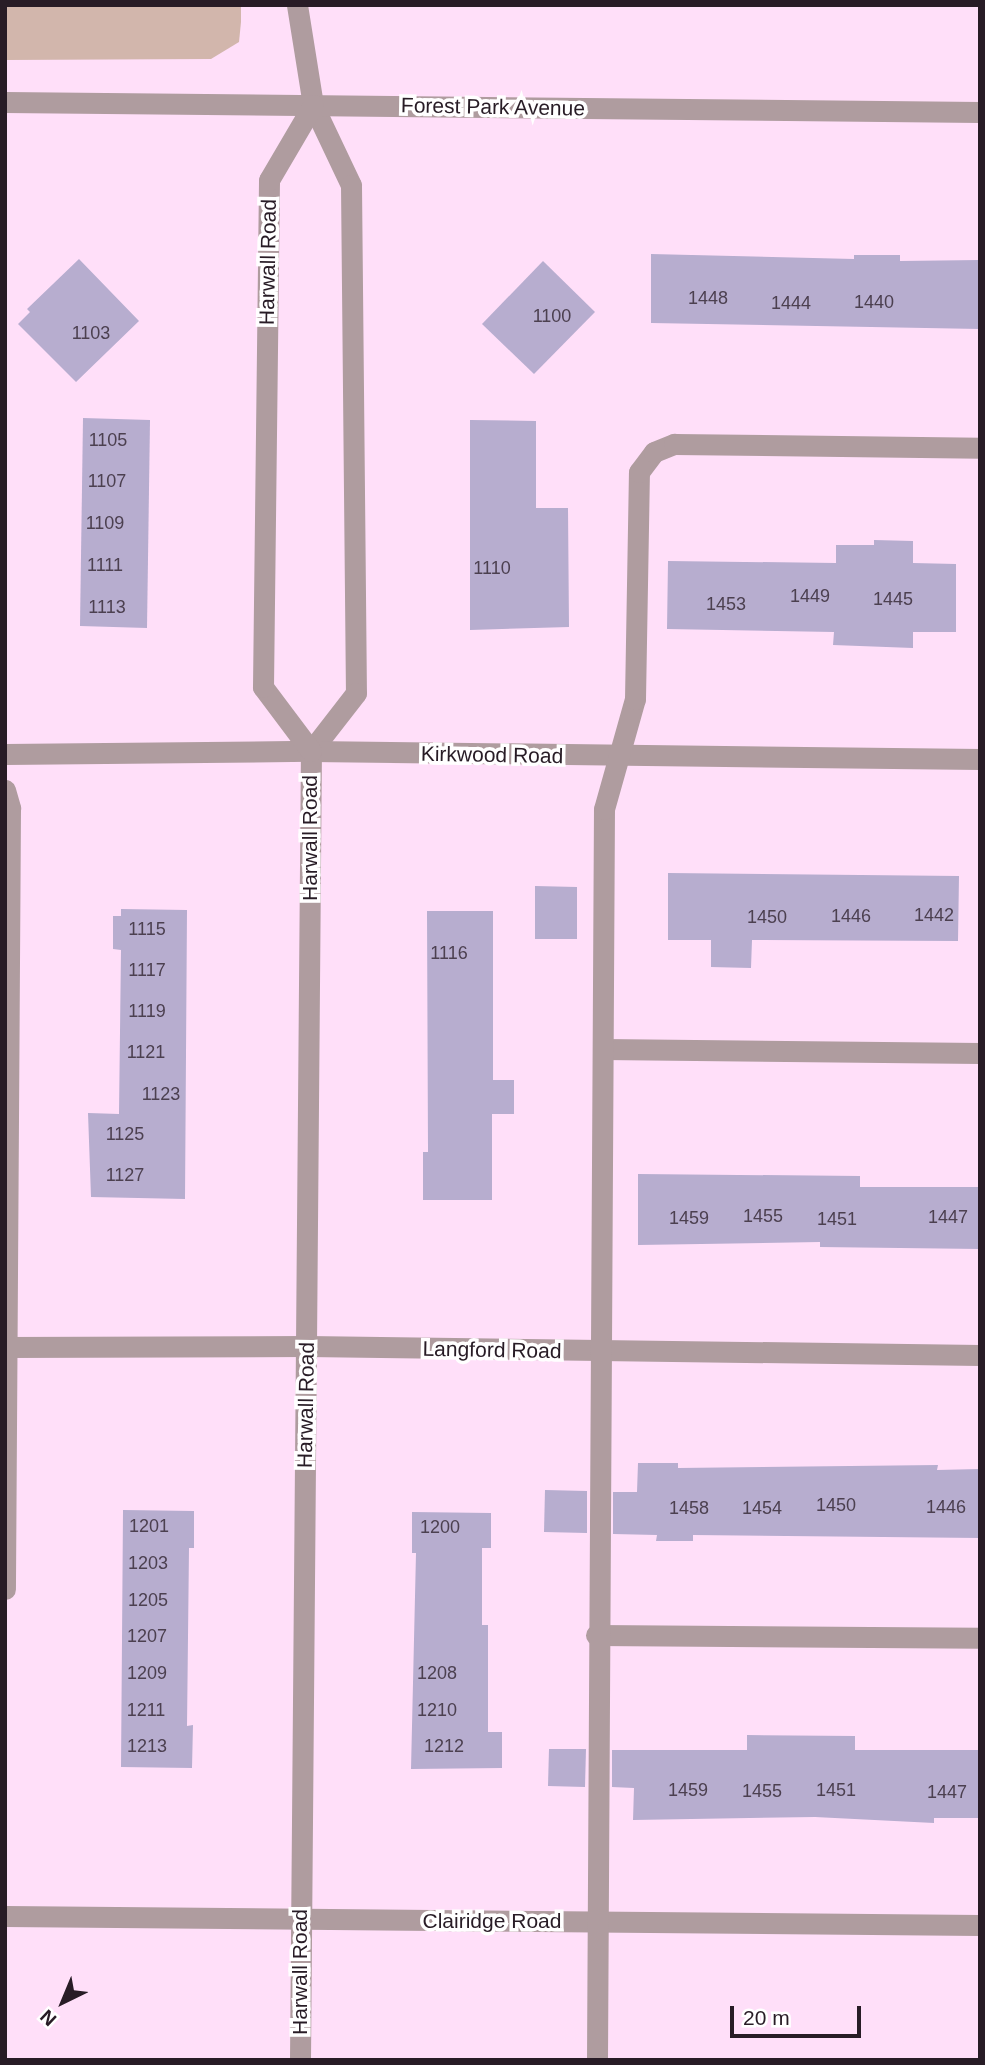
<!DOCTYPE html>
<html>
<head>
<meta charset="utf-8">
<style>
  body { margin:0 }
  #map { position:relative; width:985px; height:2065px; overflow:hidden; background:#ffdff9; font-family:Arial,sans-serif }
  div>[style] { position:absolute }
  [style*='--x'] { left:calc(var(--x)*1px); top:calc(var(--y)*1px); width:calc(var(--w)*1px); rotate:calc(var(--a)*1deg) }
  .green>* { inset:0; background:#d2b6ac }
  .building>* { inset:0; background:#b7adcf }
  .minor>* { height:21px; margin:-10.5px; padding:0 10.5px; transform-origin:10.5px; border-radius:10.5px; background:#af9c9f }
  span { translate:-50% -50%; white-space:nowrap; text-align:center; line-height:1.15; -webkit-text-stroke:7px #fff; paint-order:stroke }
  .number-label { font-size:18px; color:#4c4050 }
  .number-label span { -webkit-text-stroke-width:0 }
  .street-label { font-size:21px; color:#281c26 }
  .frame { position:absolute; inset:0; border:7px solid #281c26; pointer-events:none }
  .north { position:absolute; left:28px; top:1967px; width:70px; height:70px; -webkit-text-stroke:5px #fff; paint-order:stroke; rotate:223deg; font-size:19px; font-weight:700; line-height:28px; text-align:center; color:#281c26 }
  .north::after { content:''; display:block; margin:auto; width:24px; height:32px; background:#281c26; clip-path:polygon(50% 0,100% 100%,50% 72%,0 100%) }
  .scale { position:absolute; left:730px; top:2006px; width:131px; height:32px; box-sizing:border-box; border:4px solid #281c26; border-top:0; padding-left:9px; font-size:21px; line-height:24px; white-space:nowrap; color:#281c26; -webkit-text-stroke:5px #fff; paint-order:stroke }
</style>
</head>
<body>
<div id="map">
  <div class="green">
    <i style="clip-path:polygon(5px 5px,241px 5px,241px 22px,239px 42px,211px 59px,5px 60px)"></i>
  </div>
  <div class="building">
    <i style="clip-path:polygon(651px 254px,854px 259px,854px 255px,900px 255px,900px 261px,980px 260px,980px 329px,651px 323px)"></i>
    <i style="clip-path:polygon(79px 259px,139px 321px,76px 382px,18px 324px,30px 312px,27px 309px)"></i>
    <i style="clip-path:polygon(543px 261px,595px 312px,534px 374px,482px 324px)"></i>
    <i style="clip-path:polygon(83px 418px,150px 420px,147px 628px,80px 626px)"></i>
    <i style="clip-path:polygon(470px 420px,536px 421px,536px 508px,568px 508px,569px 627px,470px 630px)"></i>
    <i style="clip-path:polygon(874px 540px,913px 541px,913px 563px,956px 564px,956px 632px,913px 632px,913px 648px,833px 645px,834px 632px,667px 629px,668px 561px,836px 563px,836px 545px,874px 545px)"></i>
    <i style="clip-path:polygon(668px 873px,959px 876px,958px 941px,752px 940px,751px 968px,711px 967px,711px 940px,668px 940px)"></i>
    <i style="clip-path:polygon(535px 886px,577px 887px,577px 939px,535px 939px)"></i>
    <i style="clip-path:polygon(121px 909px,187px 910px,185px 1199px,91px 1197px,88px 1113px,119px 1114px,121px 950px,113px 949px,113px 916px,121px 916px)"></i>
    <i style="clip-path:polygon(427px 911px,493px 911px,493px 1080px,514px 1080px,514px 1114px,492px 1114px,492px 1200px,423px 1200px,423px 1152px,428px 1152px)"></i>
    <i style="clip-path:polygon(638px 1174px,860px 1176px,860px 1187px,980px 1187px,980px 1249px,820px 1247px,820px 1242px,638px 1245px)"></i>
    <i style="clip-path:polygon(638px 1463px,678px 1463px,678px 1468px,938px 1465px,937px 1470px,980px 1469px,980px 1538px,693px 1535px,693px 1541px,656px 1541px,657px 1535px,613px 1534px,613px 1492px,637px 1492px)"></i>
    <i style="clip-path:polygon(545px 1490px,587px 1491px,587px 1533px,544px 1532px)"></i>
    <i style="clip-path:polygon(123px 1510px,194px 1511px,194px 1548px,189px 1548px,187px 1726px,193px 1725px,192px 1768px,121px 1767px)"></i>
    <i style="clip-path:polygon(412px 1512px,491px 1513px,491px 1548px,482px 1548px,482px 1625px,488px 1625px,488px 1732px,502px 1732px,502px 1768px,411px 1769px,416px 1553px,412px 1553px)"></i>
    <i style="clip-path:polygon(747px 1735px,855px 1736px,855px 1750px,980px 1750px,980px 1818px,934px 1818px,934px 1823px,815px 1817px,633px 1820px,634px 1788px,612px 1787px,612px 1750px,747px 1750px)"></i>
    <i style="clip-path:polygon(549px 1749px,586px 1749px,585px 1787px,548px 1786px)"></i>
  </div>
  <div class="minor">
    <i style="--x:297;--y:5;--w:101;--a:80.9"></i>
    <i style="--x:313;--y:105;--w:89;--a:64.6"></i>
    <i style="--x:351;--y:185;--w:508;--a:89.44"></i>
    <i style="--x:356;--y:693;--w:73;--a:127.8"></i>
    <i style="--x:5;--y:102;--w:975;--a:0.59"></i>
    <i style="--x:5;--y:754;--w:306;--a:-0.6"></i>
    <i style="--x:311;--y:751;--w:669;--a:0.69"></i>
    <i style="--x:5;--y:790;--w:19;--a:74"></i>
    <i style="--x:10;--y:808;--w:781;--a:90.37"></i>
    <i style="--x:603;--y:1049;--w:377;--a:0.6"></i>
    <i style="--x:5;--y:1347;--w:302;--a:-0.2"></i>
    <i style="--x:307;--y:1346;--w:673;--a:0.77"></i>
    <i style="--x:596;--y:1635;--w:384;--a:0.4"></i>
    <i style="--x:5;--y:1916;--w:975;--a:0.53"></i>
    <i style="--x:300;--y:2060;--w:1309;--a:-89.52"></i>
    <i style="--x:311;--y:751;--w:80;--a:-126.9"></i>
    <i style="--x:263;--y:687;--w:507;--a:-89.32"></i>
    <i style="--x:269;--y:180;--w:87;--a:-59.6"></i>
    <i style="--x:597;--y:2060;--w:1251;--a:-89.68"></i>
    <i style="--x:604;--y:809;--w:114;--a:-74.3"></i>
    <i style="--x:635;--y:699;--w:227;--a:-89"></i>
    <i style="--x:639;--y:472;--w:25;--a:-53"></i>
    <i style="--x:654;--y:452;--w:22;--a:-22"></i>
    <i style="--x:674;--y:444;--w:306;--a:0.7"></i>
  </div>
  <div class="number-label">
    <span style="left:708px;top:298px">1448</span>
    <span style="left:874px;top:302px">1440</span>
    <span style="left:791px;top:303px">1444</span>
    <span style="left:552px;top:316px">1100</span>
    <span style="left:91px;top:333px">1103</span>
    <span style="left:108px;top:440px">1105</span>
    <span style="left:107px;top:481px">1107</span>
    <span style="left:105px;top:523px">1109</span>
    <span style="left:105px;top:565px">1111</span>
    <span style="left:492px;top:568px">1110</span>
    <span style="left:810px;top:596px">1449</span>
    <span style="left:893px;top:599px">1445</span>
    <span style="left:726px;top:604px">1453</span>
    <span style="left:107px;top:607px">1113</span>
    <span style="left:934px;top:915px">1442</span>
    <span style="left:851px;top:916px">1446</span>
    <span style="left:767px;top:917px">1450</span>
    <span style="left:147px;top:929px">1115</span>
    <span style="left:449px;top:953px">1116</span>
    <span style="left:147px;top:970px">1117</span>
    <span style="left:147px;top:1011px">1119</span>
    <span style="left:146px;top:1052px">1121</span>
    <span style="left:161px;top:1094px">1123</span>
    <span style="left:125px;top:1134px">1125</span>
    <span style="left:125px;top:1175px">1127</span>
    <span style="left:763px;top:1216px">1455</span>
    <span style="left:948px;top:1217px">1447</span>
    <span style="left:689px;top:1218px">1459</span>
    <span style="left:837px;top:1219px">1451</span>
    <span style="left:836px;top:1505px">1450</span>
    <span style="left:946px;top:1507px">1446</span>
    <span style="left:689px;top:1508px">1458</span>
    <span style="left:762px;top:1508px">1454</span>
    <span style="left:149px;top:1526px">1201</span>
    <span style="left:440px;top:1527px">1200</span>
    <span style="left:148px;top:1563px">1203</span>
    <span style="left:148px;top:1600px">1205</span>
    <span style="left:147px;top:1636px">1207</span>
    <span style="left:147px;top:1673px">1209</span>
    <span style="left:437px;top:1673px">1208</span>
    <span style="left:146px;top:1710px">1211</span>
    <span style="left:437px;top:1710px">1210</span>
    <span style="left:147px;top:1746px">1213</span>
    <span style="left:444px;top:1746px">1212</span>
    <span style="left:688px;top:1790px">1459</span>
    <span style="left:836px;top:1790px">1451</span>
    <span style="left:762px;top:1791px">1455</span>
    <span style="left:947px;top:1792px">1447</span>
  </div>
  <div class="street-label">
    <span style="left:493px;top:107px;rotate:1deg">Forest Park Avenue</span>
    <span style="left:268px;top:262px;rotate:-89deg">Harwall Road</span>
    <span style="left:492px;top:755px;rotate:1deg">Kirkwood Road</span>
    <span style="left:310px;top:838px;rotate:-90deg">Harwall Road</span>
    <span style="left:492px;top:1350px;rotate:1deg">Langford Road</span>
    <span style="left:306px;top:1405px;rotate:-89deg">Harwall Road</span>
    <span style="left:492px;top:1921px">Clairidge Road</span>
    <span style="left:300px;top:1972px;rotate:-90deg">Harwall Road</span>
  </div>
  <div class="frame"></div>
  <div class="north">N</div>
  <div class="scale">20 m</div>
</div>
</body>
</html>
